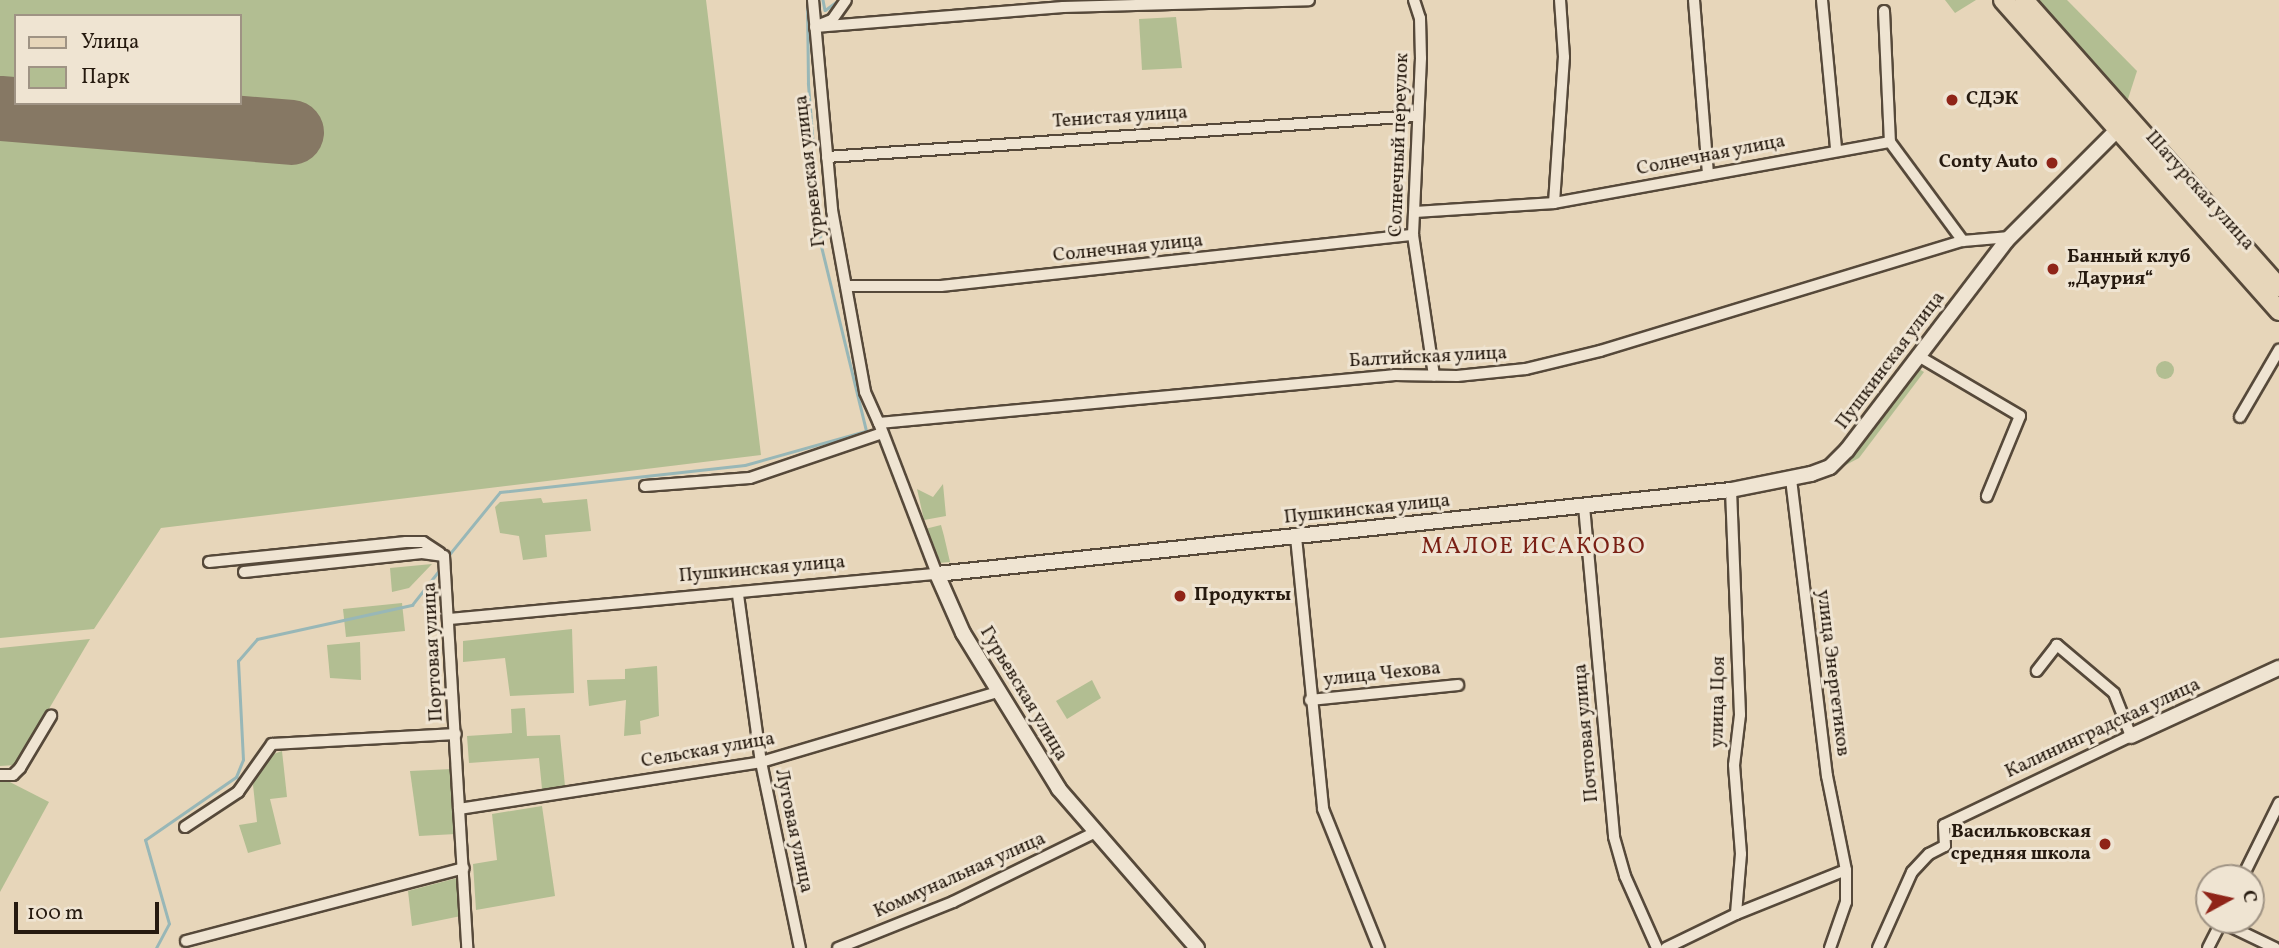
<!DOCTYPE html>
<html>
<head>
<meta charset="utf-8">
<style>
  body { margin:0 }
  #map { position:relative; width:2279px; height:948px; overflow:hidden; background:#e7d6ba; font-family:Vollkorn,serif }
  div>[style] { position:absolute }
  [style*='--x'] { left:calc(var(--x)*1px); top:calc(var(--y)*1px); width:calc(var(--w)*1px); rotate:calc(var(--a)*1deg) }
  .green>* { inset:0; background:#b2be92 }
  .round { border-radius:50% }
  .stream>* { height:2.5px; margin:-1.25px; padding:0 1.25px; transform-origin:1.25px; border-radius:1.25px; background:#98b7b7 }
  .runway>* { height:65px; margin:-32.5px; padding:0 32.5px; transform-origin:32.5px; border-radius:32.5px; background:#867864 }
  .roads { filter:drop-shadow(2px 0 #56493a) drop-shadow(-2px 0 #56493a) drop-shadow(0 2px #56493a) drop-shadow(0 -2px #56493a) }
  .minor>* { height:10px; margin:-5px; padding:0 5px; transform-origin:5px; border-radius:5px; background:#efe4d2 }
  .tertiary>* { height:14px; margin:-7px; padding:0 7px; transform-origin:7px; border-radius:7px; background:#efe4d2 }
  .primary>* { height:18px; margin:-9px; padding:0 9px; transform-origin:9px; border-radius:9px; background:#e7d6ba }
  .dots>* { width:19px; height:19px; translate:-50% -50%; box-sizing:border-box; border:4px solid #efe4d2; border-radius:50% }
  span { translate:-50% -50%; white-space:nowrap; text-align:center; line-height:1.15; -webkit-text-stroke:6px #efe4d2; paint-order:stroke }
  .poi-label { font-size:19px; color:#261a0f; font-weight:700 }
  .left { translate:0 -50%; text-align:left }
  .right { translate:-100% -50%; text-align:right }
  .street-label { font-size:19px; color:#261a0f }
  .quarter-label { font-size:23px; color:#7a1f14; letter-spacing:2px }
  .legend { position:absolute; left:14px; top:14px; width:228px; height:91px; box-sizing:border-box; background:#efe4d2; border:2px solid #9f9384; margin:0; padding:9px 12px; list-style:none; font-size:21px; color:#261a0f }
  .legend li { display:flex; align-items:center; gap:14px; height:35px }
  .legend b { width:35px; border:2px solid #9f9384 }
  .north { position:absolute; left:2195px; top:864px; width:70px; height:70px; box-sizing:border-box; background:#efe4d2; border:2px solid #9f9384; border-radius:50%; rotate:82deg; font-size:19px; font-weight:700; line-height:28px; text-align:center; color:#261a0f }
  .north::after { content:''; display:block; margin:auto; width:24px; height:32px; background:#8f2418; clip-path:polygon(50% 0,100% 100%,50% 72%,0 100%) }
  .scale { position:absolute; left:14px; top:902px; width:145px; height:32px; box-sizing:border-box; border:4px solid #261a0f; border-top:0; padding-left:9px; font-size:21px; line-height:24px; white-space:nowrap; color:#261a0f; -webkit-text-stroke:5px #efe4d2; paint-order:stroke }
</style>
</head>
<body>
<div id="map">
  <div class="green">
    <i style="clip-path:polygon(0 0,706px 0,761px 455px,161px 528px,94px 629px,0 638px,0 115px,293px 143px,295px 125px,52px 103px,240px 103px,240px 16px,16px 16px,16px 100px,0 99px)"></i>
    <i style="clip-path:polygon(1945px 0,1976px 0,1955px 13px)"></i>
    <i style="clip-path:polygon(2038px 0,2067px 0,2137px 71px,2127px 102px)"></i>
    <i style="clip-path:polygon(1176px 17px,1182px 68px,1142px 70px,1139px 19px)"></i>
    <i class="round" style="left:2156px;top:361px;width:18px;height:18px"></i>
    <i style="clip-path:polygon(1919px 369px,1924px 372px,1859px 458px,1842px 467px)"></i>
    <i style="clip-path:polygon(943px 484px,946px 516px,924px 520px,917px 489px,933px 497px)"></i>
    <i style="clip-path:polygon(541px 498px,543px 503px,587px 499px,591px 531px,545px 535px,547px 557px,523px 560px,519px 536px,500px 533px,495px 507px,500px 502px)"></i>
    <i style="clip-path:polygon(941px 525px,944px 536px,950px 562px,939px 563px,925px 529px)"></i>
    <i style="clip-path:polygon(432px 564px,409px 588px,392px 592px,390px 568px)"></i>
    <i style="clip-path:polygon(402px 603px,405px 631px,346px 637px,343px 609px)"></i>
    <i style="clip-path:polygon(572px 629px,574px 693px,510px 696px,505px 658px,463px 662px,463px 641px)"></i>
    <i style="clip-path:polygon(90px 639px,16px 765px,0 766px,0 648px)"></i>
    <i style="clip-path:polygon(360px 642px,361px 680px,330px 678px,327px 645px)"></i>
    <i style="clip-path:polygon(657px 666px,659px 716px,640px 721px,641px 734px,624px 736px,626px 700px,589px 706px,587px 680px,625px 679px,625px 669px)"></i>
    <i style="clip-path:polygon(1092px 680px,1101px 698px,1067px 719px,1056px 701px)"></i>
    <i style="clip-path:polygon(525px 708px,527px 736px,560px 735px,565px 786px,542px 789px,539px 758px,469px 763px,467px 736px,512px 733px,511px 709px)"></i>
    <i style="clip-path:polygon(282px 751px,287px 797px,270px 799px,281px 844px,248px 853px,239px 825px,257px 822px,253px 785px,265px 757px)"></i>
    <i style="clip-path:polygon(452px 769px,456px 834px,419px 836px,410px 771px)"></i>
    <i style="clip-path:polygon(0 777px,49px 802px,0 892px)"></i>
    <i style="clip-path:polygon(542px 806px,555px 896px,476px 910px,473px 864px,497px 860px,492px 814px)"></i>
    <i style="clip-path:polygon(457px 878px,461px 916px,412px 926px,408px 891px)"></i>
  </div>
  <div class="stream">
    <i style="--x:823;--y:0;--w:10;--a:79"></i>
    <i style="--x:825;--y:10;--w:17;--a:-36"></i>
    <i style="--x:448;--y:556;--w:82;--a:-50.9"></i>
    <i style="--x:500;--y:492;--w:246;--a:-6.3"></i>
    <i style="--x:745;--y:465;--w:126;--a:-15.7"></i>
    <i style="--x:866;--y:431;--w:190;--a:-103.7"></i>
    <i style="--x:821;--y:246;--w:163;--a:-94.6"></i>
    <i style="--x:808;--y:84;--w:84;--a:-90.7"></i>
    <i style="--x:156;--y:948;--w:27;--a:-62"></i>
    <i style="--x:169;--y:924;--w:87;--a:-105.9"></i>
    <i style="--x:145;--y:840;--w:111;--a:-34.7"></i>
    <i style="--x:236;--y:777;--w:18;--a:-68"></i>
    <i style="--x:243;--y:760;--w:99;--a:-92.9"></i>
    <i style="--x:238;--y:661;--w:29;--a:-49"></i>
    <i style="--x:257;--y:639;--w:159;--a:-12.4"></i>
    <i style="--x:412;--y:605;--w:47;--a:-51.9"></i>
  </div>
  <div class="runway">
    <i style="--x:0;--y:108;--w:292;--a:4.7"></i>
  </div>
  <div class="roads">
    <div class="minor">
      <i style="--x:813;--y:0;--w:211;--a:84.8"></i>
      <i style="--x:832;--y:210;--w:185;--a:79.7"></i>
      <i style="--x:865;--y:392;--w:34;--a:66"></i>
      <i style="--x:879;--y:423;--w:518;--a:-5.31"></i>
      <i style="--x:1395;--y:375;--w:62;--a:0.9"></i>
      <i style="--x:1457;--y:376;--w:69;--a:-5.8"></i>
      <i style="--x:1526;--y:369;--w:76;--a:-13.7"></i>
      <i style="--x:1600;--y:351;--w:379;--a:-16.9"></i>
      <i style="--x:1963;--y:241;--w:47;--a:-4.9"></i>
      <i style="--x:1414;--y:0;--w:19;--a:72"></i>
      <i style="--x:1420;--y:18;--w:40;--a:88.6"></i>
      <i style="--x:1421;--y:58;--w:177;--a:92.6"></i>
      <i style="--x:1413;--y:235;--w:142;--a:81.5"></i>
      <i style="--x:1694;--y:0;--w:175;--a:85.4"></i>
      <i style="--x:1822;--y:0;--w:150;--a:84.6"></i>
      <i style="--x:1884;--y:11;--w:131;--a:87.4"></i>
      <i style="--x:817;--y:26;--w:16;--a:-22"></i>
      <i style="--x:832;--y:20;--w:24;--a:-55"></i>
      <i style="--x:815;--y:27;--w:249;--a:-4.6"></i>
      <i style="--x:1063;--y:7;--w:246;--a:-1.6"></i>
      <i style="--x:827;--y:157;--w:590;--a:-3.98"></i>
      <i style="--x:1554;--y:203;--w:146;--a:-86.1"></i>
      <i style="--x:1564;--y:57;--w:57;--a:-94"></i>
      <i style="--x:1416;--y:212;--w:138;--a:-3.7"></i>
      <i style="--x:1554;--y:203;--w:341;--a:-10.3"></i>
      <i style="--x:1890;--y:142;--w:123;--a:53.6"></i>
      <i style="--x:846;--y:286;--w:95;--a:0"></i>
      <i style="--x:941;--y:286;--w:475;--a:-6.2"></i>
      <i style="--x:1920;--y:357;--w:116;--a:30.5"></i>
      <i style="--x:2020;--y:416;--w:87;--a:112.4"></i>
      <i style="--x:2240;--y:417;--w:78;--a:-59.8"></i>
      <i style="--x:1791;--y:479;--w:299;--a:83.1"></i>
      <i style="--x:1827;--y:776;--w:96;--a:78.6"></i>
      <i style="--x:1846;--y:870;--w:32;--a:90"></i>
      <i style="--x:1846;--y:902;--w:49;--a:109.2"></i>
      <i style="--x:645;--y:486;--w:105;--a:-4.4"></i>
      <i style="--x:750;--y:478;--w:139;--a:-18.8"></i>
      <i style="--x:1731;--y:490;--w:225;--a:87.7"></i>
      <i style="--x:1740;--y:715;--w:50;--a:96.8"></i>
      <i style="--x:1734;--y:765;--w:89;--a:85.5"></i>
      <i style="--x:1741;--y:854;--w:60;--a:94.8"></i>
      <i style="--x:1584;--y:506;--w:332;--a:84.8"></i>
      <i style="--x:1614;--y:837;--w:41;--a:74.2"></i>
      <i style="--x:1625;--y:876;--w:79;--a:66"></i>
      <i style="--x:1296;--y:537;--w:273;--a:84.3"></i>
      <i style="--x:1323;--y:809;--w:150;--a:68.1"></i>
      <i style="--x:209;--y:562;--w:198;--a:-5.8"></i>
      <i style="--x:406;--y:542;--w:17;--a:0"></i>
      <i style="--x:423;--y:542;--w:20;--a:33"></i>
      <i style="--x:244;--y:572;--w:179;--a:-6.1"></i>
      <i style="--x:422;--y:553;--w:22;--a:8"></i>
      <i style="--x:444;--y:556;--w:393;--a:86.6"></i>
      <i style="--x:738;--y:595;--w:169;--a:82.2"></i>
      <i style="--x:761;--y:762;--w:190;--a:78.2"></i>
      <i style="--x:449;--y:619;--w:490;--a:-5.3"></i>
      <i style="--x:937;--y:574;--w:162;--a:-111"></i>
      <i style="--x:1310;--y:700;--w:149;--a:-5.8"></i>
      <i style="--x:0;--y:775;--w:13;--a:0"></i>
      <i style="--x:13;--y:775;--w:10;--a:-45"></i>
      <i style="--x:20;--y:768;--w:61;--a:-59.2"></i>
      <i style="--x:459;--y:809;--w:306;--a:-8.8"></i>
      <i style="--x:761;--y:762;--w:247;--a:-16.5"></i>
      <i style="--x:185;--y:827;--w:64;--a:-33.4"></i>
      <i style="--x:238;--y:792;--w:59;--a:-54.7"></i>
      <i style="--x:272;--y:744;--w:184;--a:-3.1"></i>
      <i style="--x:2242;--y:878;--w:84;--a:-63.7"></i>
      <i style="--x:2221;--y:922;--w:60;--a:25.7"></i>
      <i style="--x:186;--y:941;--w:287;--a:-14.7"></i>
      <i style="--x:838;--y:948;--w:124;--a:-21.8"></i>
      <i style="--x:953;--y:902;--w:159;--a:-26.1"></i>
      <i style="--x:1666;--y:948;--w:78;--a:-25.9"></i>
      <i style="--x:1736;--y:914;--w:118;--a:-21.8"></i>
      <i style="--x:1878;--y:948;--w:83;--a:-65.9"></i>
      <i style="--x:1912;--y:872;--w:25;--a:-47"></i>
      <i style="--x:1929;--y:854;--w:18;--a:-27"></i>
      <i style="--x:1945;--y:846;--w:21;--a:-93"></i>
      <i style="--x:1944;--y:825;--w:207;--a:-25.5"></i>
      <i style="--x:2131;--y:736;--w:46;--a:-111.6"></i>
      <i style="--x:2114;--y:693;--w:75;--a:-139.9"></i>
      <i style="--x:2057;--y:645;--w:33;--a:128"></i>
      <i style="--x:2208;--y:948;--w:31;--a:-63"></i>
    </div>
    <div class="tertiary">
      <i style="--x:2131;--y:736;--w:163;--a:-24.7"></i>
      <i style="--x:1197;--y:948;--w:211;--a:-131"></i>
      <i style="--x:1059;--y:789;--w:183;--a:-121.6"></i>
      <i style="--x:963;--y:633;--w:64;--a:-113.8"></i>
      <i style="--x:937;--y:574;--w:798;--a:-6.04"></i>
      <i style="--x:1731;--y:490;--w:82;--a:-11.3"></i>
      <i style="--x:1811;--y:474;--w:20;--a:-20"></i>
      <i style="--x:1830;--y:467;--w:24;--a:-45"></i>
      <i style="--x:1847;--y:450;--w:263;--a:-52.7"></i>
      <i style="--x:2006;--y:241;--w:168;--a:-45"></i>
    </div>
    <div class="primary">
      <i style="--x:2003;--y:0;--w:416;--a:48.4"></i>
      <i style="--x:2024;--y:0;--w:384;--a:48.4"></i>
    </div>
  </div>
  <div class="dots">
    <i style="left:1952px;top:100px;background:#8f2418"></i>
    <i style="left:2052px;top:163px;background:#8f2418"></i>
    <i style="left:2053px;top:269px;background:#8f2418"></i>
    <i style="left:1180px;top:596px;background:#8f2418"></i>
    <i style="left:2105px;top:844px;background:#8f2418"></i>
  </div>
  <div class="poi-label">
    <span class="left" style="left:1966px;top:100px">СДЭК</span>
    <span class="right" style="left:2038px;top:163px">Conty Auto</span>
    <span class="left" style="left:2067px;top:269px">Банный клуб<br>„Даурия“</span>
    <span class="left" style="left:1194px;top:596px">Продукты</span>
    <span class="right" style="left:2091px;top:844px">Васильковская<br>средняя школа</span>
  </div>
  <div class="street-label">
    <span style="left:1120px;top:118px;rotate:-4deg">Тенистая улица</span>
    <span style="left:1400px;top:145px;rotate:-88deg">Солнечный переулок</span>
    <span style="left:1711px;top:156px;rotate:-11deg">Солнечная улица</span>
    <span style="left:811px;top:171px;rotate:-97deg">Гурьевская улица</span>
    <span style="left:2199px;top:191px;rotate:48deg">Шатурская улица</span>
    <span style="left:1128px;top:249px;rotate:-6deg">Солнечная улица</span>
    <span style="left:1428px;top:358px;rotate:-3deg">Балтийская улица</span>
    <span style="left:1891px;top:361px;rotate:-53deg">Пушкинская улица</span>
    <span style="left:1367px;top:510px;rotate:-6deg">Пушкинская улица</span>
    <span style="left:762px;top:570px;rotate:-5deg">Пушкинская улица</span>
    <span style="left:434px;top:652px;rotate:-93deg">Портовая улица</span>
    <span style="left:1832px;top:673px;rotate:83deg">улица Энергетиков</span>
    <span style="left:1382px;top:675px;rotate:-6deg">улица Чехова</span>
    <span style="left:1023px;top:694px;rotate:59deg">Гурьевская улица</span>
    <span style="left:1719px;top:702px;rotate:-89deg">улица Цоя</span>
    <span style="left:2103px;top:729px;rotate:-25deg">Калининградская улица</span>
    <span style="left:1587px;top:733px;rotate:-95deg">Почтовая улица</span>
    <span style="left:708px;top:751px;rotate:-10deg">Сельская улица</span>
    <span style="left:793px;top:831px;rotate:78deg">Луговая улица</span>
    <span style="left:960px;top:876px;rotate:-24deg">Коммунальная улица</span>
  </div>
  <div class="quarter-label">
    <span style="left:1534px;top:547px">МАЛОЕ ИСАКОВО</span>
  </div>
  <ul class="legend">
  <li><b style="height:9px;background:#e7d6ba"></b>Улица</li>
  <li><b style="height:19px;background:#b2be92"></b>Парк</li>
  </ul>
  <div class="north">С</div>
  <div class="scale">100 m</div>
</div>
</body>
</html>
